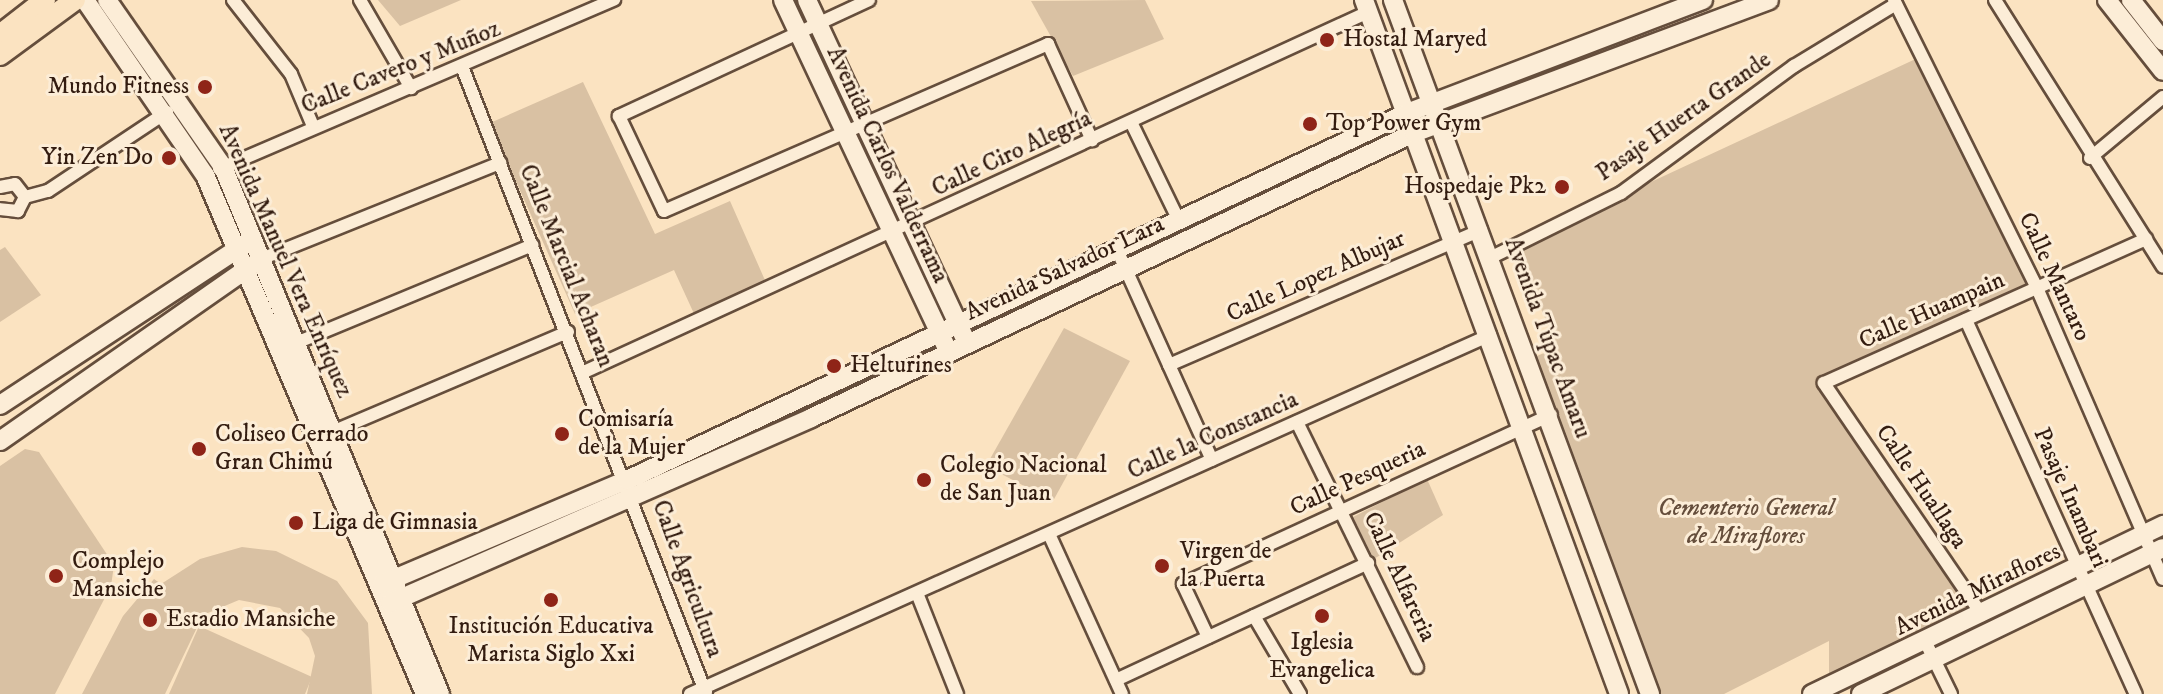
<!DOCTYPE html>
<html>
<head>
<meta charset="utf-8">
<style>
  body { margin:0 }
  #map { position:relative; width:2163px; height:694px; overflow:hidden; background:#fbe3c1; font-family:"IM FELL DW Pica",serif }
  div>[style] { position:absolute }
  [style*='--x'] { left:calc(var(--x)*1px); top:calc(var(--y)*1px); width:calc(var(--w)*1px); rotate:calc(var(--a)*1deg) }
  .green>* { inset:0; background:#d9c1a3 }
  .roads { filter:drop-shadow(2px 0 #654e3c) drop-shadow(-2px 0 #654e3c) drop-shadow(0 2px #654e3c) drop-shadow(0 -2px #654e3c) }
  .street>* { height:12px; margin:-6px; padding:0 6px; transform-origin:6px; border-radius:6px; background:#fcedd7 }
  .secondary>* { height:18px; margin:-9px; padding:0 9px; transform-origin:9px; border-radius:9px; background:#fcedd7 }
  .primary>* { height:20px; margin:-10px; padding:0 10px; transform-origin:10px; border-radius:10px; background:#fbe3c1 }
  .dots>* { width:22px; height:22px; translate:-50% -50%; box-sizing:border-box; border:4px solid #fcedd7; border-radius:50% }
  span { translate:-50% -50%; white-space:nowrap; text-align:center; line-height:1.15; -webkit-text-stroke:6px #fcedd7; paint-order:stroke }
  .poi-label { font-size:24px; color:#331c10 }
  .left { translate:0 -50%; text-align:left }
  .right { translate:-100% -50%; text-align:right }
  .street-label { font-size:24px; color:#331c10 }
  .park-label { font-size:24px; color:#654e3c; font-style:italic }
</style>
</head>
<body>
<div id="map">
  <div class="green">
    <i style="clip-path:polygon(378px 0,461px 0,400px 26px)"></i>
    <i style="clip-path:polygon(1145px 0,1164px 39px,1073px 76px,1031px 1px)"></i>
    <i style="clip-path:polygon(1922px 56px,2037px 288px,1824px 383px,1982px 615px,1829px 686px,1829px 641px,1724px 694px,1660px 694px,1530px 359px,1558px 347px,1513px 246px)"></i>
    <i style="clip-path:polygon(583px 82px,655px 234px,730px 201px,768px 287px,696px 318px,674px 270px,575px 314px,490px 123px)"></i>
    <i style="clip-path:polygon(5px 247px,41px 295px,0 322px,0 250px)"></i>
    <i style="clip-path:polygon(1064px 328px,1130px 361px,1053px 501px,986px 466px)"></i>
    <i style="clip-path:polygon(25px 449px,39px 452px,114px 565px,111px 586px,55px 694px,0 694px,0 466px)"></i>
    <i style="clip-path:polygon(1427px 479px,1443px 515px,1374px 559px,1353px 517px)"></i>
    <i style="clip-path:polygon(242px 547px,276px 551px,337px 581px,368px 623px,372px 694px,307px 694px,315px 656px,309px 638px,280px 608px,239px 600px,203px 615px,165px 694px,82px 694px,123px 616px,154px 579px,161px 584px,200px 559px)"></i>
    <i style="clip-path:polygon(199px 626px,312px 677px,305px 694px,169px 694px)"></i>
  </div>
  <div class="roads">
    <div class="street">
      <i style="--x:233;--y:0;--w:94;--a:51.9"></i>
      <i style="--x:291;--y:74;--w:56;--a:67.1"></i>
      <i style="--x:360;--y:0;--w:102;--a:59.9"></i>
      <i style="--x:869;--y:0;--w:276;--a:155.1"></i>
      <i style="--x:619;--y:116;--w:105;--a:64.7"></i>
      <i style="--x:664;--y:211;--w:419;--a:-23.5"></i>
      <i style="--x:1048;--y:44;--w:106;--a:65.4"></i>
      <i style="--x:1894;--y:0;--w:322;--a:63.6"></i>
      <i style="--x:2037;--y:288;--w:317;--a:66.6"></i>
      <i style="--x:1995;--y:0;--w:315;--a:57.8"></i>
      <i style="--x:463;--y:69;--w:671;--a:68.75"></i>
      <i style="--x:1131;--y:122;--w:112;--a:64.1"></i>
      <i style="--x:2090;--y:158;--w:95;--a:-39.9"></i>
      <i style="--x:219;--y:169;--w:430;--a:-23.2"></i>
      <i style="--x:0;--y:187;--w:15;--a:-11"></i>
      <i style="--x:15;--y:184;--w:16;--a:52"></i>
      <i style="--x:25;--y:197;--w:16;--a:117"></i>
      <i style="--x:18;--y:211;--w:18;--a:-174"></i>
      <i style="--x:25;--y:197;--w:24;--a:-15"></i>
      <i style="--x:48;--y:191;--w:143;--a:-33.6"></i>
      <i style="--x:1118;--y:252;--w:228;--a:65.7"></i>
      <i style="--x:1492;--y:257;--w:144;--a:-26.4"></i>
      <i style="--x:1621;--y:193;--w:215;--a:-36.3"></i>
      <i style="--x:1794;--y:66;--w:119;--a:-31.3"></i>
      <i style="--x:261;--y:259;--w:258;--a:-21.9"></i>
      <i style="--x:1966;--y:320;--w:411;--a:65.6"></i>
      <i style="--x:296;--y:343;--w:256;--a:-22.5"></i>
      <i style="--x:1169;--y:365;--w:340;--a:-23.4"></i>
      <i style="--x:584;--y:372;--w:863;--a:-24.66"></i>
      <i style="--x:1297;--y:422;--w:273;--a:63.9"></i>
      <i style="--x:325;--y:435;--w:264;--a:-23"></i>
      <i style="--x:1049;--y:534;--w:176;--a:65.5"></i>
      <i style="--x:917;--y:593;--w:109;--a:68.4"></i>
      <i style="--x:1982;--y:615;--w:281;--a:-124.3"></i>
      <i style="--x:1824;--y:383;--w:353;--a:-24.1"></i>
      <i style="--x:1254;--y:616;--w:91;--a:59.5"></i>
      <i style="--x:1208;--y:637;--w:59;--a:-115.3"></i>
      <i style="--x:1183;--y:584;--w:405;--a:-24.7"></i>
      <i style="--x:1926;--y:643;--w:57;--a:63.9"></i>
      <i style="--x:1116;--y:680;--w:278;--a:-24.9"></i>
      <i style="--x:690;--y:694;--w:877;--a:-24.17"></i>
    </div>
    <div class="secondary">
      <i style="--x:85;--y:0;--w:212;--a:55.6"></i>
      <i style="--x:205;--y:175;--w:564;--a:67.03"></i>
      <i style="--x:107;--y:0;--w:203;--a:55.2"></i>
      <i style="--x:223;--y:167;--w:570;--a:67.62"></i>
      <i style="--x:783;--y:0;--w:381;--a:64.8"></i>
      <i style="--x:807;--y:0;--w:371;--a:65"></i>
      <i style="--x:1364;--y:0;--w:739;--a:69.82"></i>
      <i style="--x:1393;--y:0;--w:740;--a:69.68"></i>
      <i style="--x:2107;--y:0;--w:90;--a:51.7"></i>
      <i style="--x:2131;--y:0;--w:52;--a:52"></i>
      <i style="--x:0;--y:405;--w:293;--a:-33.3"></i>
      <i style="--x:0;--y:441;--w:307;--a:-34.9"></i>
      <i style="--x:382;--y:584;--w:266;--a:-23"></i>
      <i style="--x:627;--y:480;--w:862;--a:-25.2"></i>
      <i style="--x:1407;--y:113;--w:317;--a:-20.9"></i>
      <i style="--x:390;--y:603;--w:460;--a:-23.7"></i>
      <i style="--x:811;--y:418;--w:667;--a:-25.3"></i>
      <i style="--x:1414;--y:133;--w:379;--a:-20.5"></i>
      <i style="--x:1812;--y:694;--w:390;--a:-25.7"></i>
      <i style="--x:1861;--y:694;--w:335;--a:-25.8"></i>
    </div>
    <div class="primary">
      <i style="--x:0;--y:35;--w:57;--a:-37.9"></i>
      <i style="--x:0;--y:55;--w:93;--a:-36.3"></i>
    </div>
  </div>
  <div class="dots">
    <i style="left:1327px;top:40px;background:#8f2418"></i>
    <i style="left:205px;top:87px;background:#8f2418"></i>
    <i style="left:1310px;top:124px;background:#8f2418"></i>
    <i style="left:169px;top:158px;background:#8f2418"></i>
    <i style="left:1562px;top:187px;background:#8f2418"></i>
    <i style="left:834px;top:366px;background:#8f2418"></i>
    <i style="left:562px;top:434px;background:#8f2418"></i>
    <i style="left:199px;top:449px;background:#8f2418"></i>
    <i style="left:924px;top:480px;background:#8f2418"></i>
    <i style="left:296px;top:523px;background:#8f2418"></i>
    <i style="left:1162px;top:566px;background:#8f2418"></i>
    <i style="left:56px;top:576px;background:#8f2418"></i>
    <i style="left:551px;top:600px;background:#8f2418"></i>
    <i style="left:1322px;top:616px;background:#8f2418"></i>
    <i style="left:150px;top:620px;background:#8f2418"></i>
  </div>
  <div class="poi-label">
    <span class="left" style="left:1343px;top:40px">Hostal Maryed</span>
    <span class="right" style="left:189px;top:87px">Mundo Fitness</span>
    <span class="left" style="left:1326px;top:124px">Top Power Gym</span>
    <span class="right" style="left:153px;top:158px">Yin Zen Do</span>
    <span class="right" style="left:1546px;top:187px">Hospedaje Pk2</span>
    <span class="left" style="left:850px;top:366px">Helturines</span>
    <span class="left" style="left:578px;top:434px">Comisaría<br>de la Mujer</span>
    <span class="left" style="left:215px;top:449px">Coliseo Cerrado<br>Gran Chimú</span>
    <span class="left" style="left:940px;top:480px">Colegio Nacional<br>de San Juan</span>
    <span class="left" style="left:312px;top:523px">Liga de Gimnasia</span>
    <span class="left" style="left:1180px;top:566px">Virgen de<br>la Puerta</span>
    <span class="left" style="left:72px;top:576px">Complejo<br>Mansiche</span>
    <span class="left" style="left:166px;top:620px">Estadio Mansiche</span>
    <span style="left:551px;top:641px">Institución Educativa<br>Marista Siglo Xxi</span>
    <span style="left:1322px;top:657px">Iglesia<br>Evangelica</span>
  </div>
  <div class="street-label">
    <span style="left:401px;top:68px;rotate:-22deg">Calle Cavero y Muñoz</span>
    <span style="left:1684px;top:117px;rotate:-35deg">Pasaje Huerta Grande</span>
    <span style="left:1012px;top:154px;rotate:-25deg">Calle Ciro Alegría</span>
    <span style="left:887px;top:165px;rotate:65deg">Avenida Carlos Valderrama</span>
    <span style="left:285px;top:261px;rotate:66deg">Avenida Manuel Vera Enríquez</span>
    <span style="left:566px;top:266px;rotate:68deg">Calle Marcial Acharan</span>
    <span style="left:1065px;top:269px;rotate:-25deg">Avenida Salvador Lara</span>
    <span style="left:1316px;top:277px;rotate:-24deg">Calle Lopez Albujar</span>
    <span style="left:2054px;top:277px;rotate:65deg">Calle Mantaro</span>
    <span style="left:1932px;top:311px;rotate:-24deg">Calle Huampain</span>
    <span style="left:1547px;top:338px;rotate:70deg">Avenida Túpac Amaru</span>
    <span style="left:1213px;top:436px;rotate:-24deg">Calle la Constancia</span>
    <span style="left:1358px;top:479px;rotate:-25deg">Calle Pesqueria</span>
    <span style="left:1921px;top:487px;rotate:56deg">Calle Huallaga</span>
    <span style="left:2070px;top:498px;rotate:66deg">Pasaje Inambari</span>
    <span style="left:1399px;top:577px;rotate:65deg">Calle Alfareria</span>
    <span style="left:687px;top:579px;rotate:70deg">Calle Agricultura</span>
    <span style="left:1978px;top:590px;rotate:-26deg">Avenida Miraflores</span>
  </div>
  <div class="park-label">
    <span style="left:1746px;top:523px">Cementerio General<br>de Miraflores</span>
  </div>
</div>
</body>
</html>
